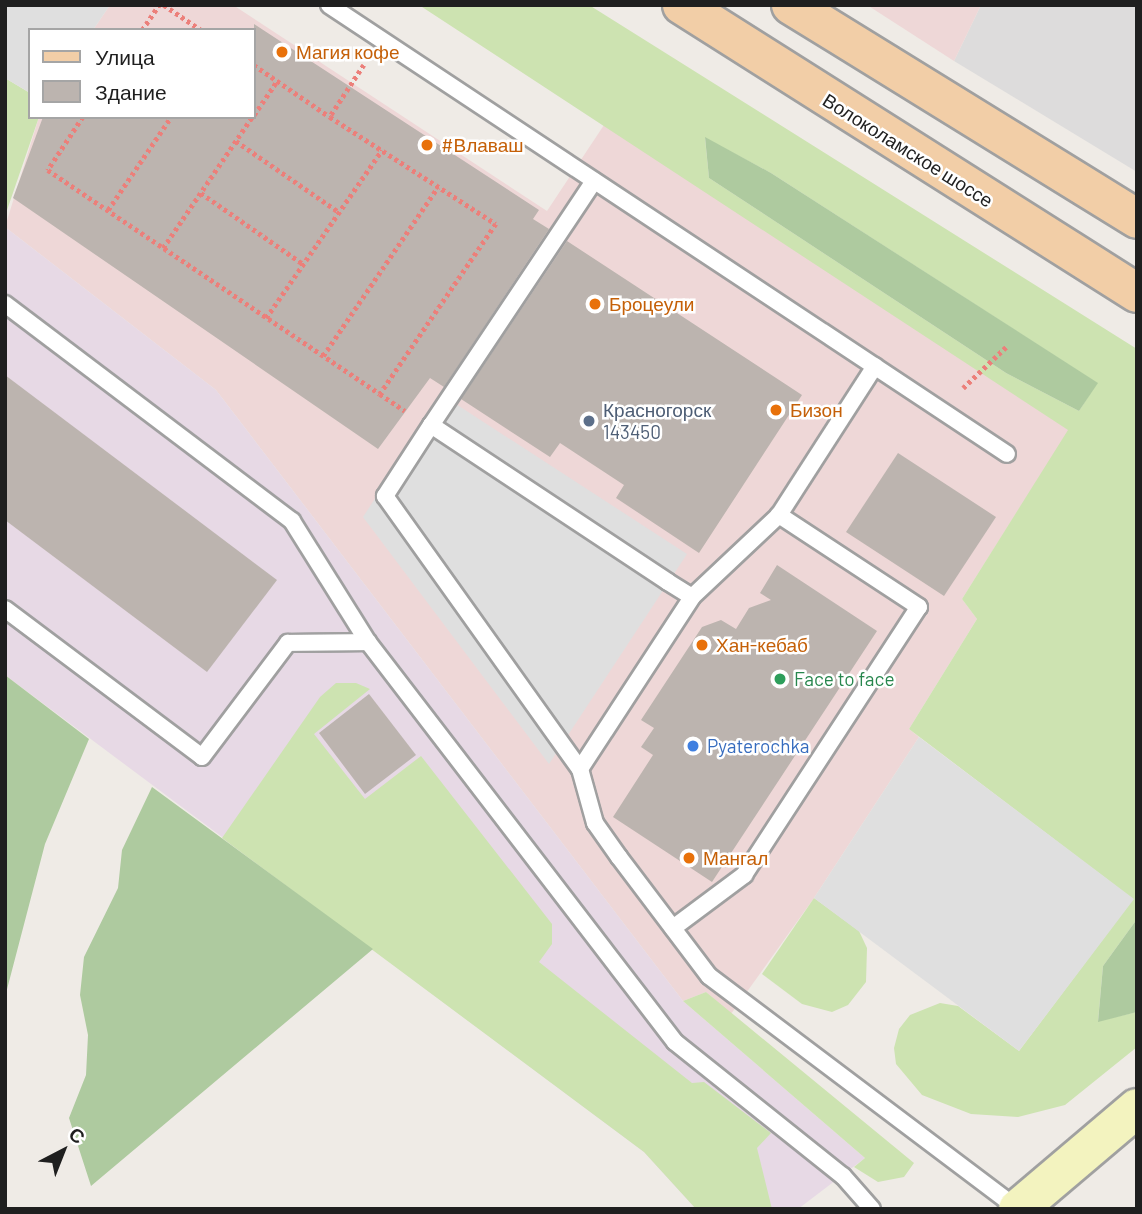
<!DOCTYPE html>
<html>
<head>
<meta charset="utf-8">
<style>
  body { margin:0 }
  #map { position:relative; width:1142px; height:1214px; overflow:hidden; background:#efebe6; font-family:Barlow,sans-serif }
  div>[style] { position:absolute }
  [style*='--x'] { left:calc(var(--x)*1px); top:calc(var(--y)*1px); width:calc(var(--w)*1px); rotate:calc(var(--a)*1deg) }
  .residential>* { inset:0; background:#dddcdc }
  .commercial>* { inset:0; background:#eed7d7 }
  .industrial>* { inset:0; background:#e7d9e5 }
  .grass>* { inset:0; background:#cde3b1 }
  .forest>* { inset:0; background:#aeca9f }
  .parking>* { inset:0; background:#dfdfdf }
  .building>* { inset:0; background:#bcb4af }
  .path>* { height:4.5px; margin-top:-2.25px; transform-origin:0; background:repeating-linear-gradient(90deg,#ec7f7a 0 3.5px,transparent 0 7px) }
  .roads { filter:drop-shadow(2px 0 #a0a0a0) drop-shadow(-2px 0 #a0a0a0) drop-shadow(0 2px #a0a0a0) drop-shadow(0 -2px #a0a0a0) }
  .lane>* { height:16px; margin:-8px; padding:0 8px; transform-origin:8px; border-radius:8px; background:#fff }
  .secondary>* { height:38px; margin:-19px; padding:0 19px; transform-origin:19px; border-radius:19px; background:#f3f3bf }
  .primary>* { height:38px; margin:-19px; padding:0 19px; transform-origin:19px; border-radius:19px; background:#f2cea7 }
  .dots>* { width:19px; height:19px; translate:-50% -50%; box-sizing:border-box; border:4px solid #fff; border-radius:50% }
  span { translate:-50% -50%; white-space:nowrap; text-align:center; line-height:1.15; -webkit-text-stroke:5px #fff; paint-order:stroke }
  .food-label { font-size:19px; color:#c56008 }
  .left { translate:0 -50%; text-align:left }
  .street-label { font-size:19px; color:#1f1f1f }
  .service-label { font-size:19px; color:#4e5e75 }
  .leisure-label { font-size:19px; color:#27864d }
  .shop-label { font-size:19px; color:#366cbe }
  .frame { position:absolute; inset:0; border:7px solid #1f1f1f; pointer-events:none }
  .legend { position:absolute; left:28px; top:28px; width:228px; height:91px; box-sizing:border-box; background:#fff; border:2px solid #a5a5a5; margin:0; padding:9px 12px; list-style:none; font-size:21px; color:#1f1f1f }
  .legend li { display:flex; align-items:center; gap:14px; height:35px }
  .legend b { width:35px; border:2px solid #a5a5a5 }
  .north { position:absolute; left:28px; top:1116px; width:70px; height:70px; -webkit-text-stroke:5px #fff; paint-order:stroke; rotate:42deg; font-size:19px; font-weight:700; line-height:28px; text-align:center; color:#1f1f1f }
  .north::after { content:''; display:block; margin:auto; width:24px; height:32px; background:#1f1f1f; clip-path:polygon(50% 0,100% 100%,50% 72%,0 100%) }
</style>
</head>
<body>
<div id="map">
  <div class="residential">
    <i style="clip-path:polygon(981px 5px,1137px 5px,1137px 172px,954px 61px)"></i>
  </div>
  <div class="commercial">
    <i style="clip-path:polygon(110px 5px,233px 5px,547px 211px,604px 125px,1069px 430px,962px 599px,977px 619px,909px 729px,919px 737px,814px 898px,731px 1014px,706px 992px,683px 1001px,216px 390px,5px 227px,39px 117px,254px 117px,254px 30px,93px 30px)"></i>
    <i style="clip-path:polygon(867px 5px,981px 5px,954px 61px)"></i>
  </div>
  <div class="industrial">
    <i style="clip-path:polygon(5px 227px,216px 390px,683px 1001px,865px 1158px,798px 1209px,696px 1209px,644px 1152px,5px 675px)"></i>
  </div>
  <div class="grass">
    <i style="clip-path:polygon(evenodd,419px 5px,589px 5px,1137px 349px,1137px 919px,1103px 966px,1098px 1021px,1137px 1012px,1137px 1047px,1065px 1105px,1018px 1117px,971px 1114px,922px 1095px,896px 1064px,894px 1048px,899px 1029px,910px 1015px,940px 1003px,958px 1006px,1019px 1051px,1133px 899px,909px 729px,977px 619px,962px 599px,1068px 430px,419px 5px,705px 138px,771px 173px,1097px 383px,1079px 411px,1006px 373px,709px 178px,705px 138px)"></i>
    <i style="clip-path:polygon(5px 78px,30px 93px,30px 117px,39px 117px,5px 216px)"></i>
    <i style="clip-path:polygon(336px 683px,356px 683px,370px 689px,314px 734px,365px 799px,421px 756px,552px 924px,552px 944px,539px 962px,692px 1083px,704px 1082px,771px 1133px,757px 1148px,772px 1209px,696px 1209px,644px 1152px,222px 838px,320px 697px)"></i>
    <i style="clip-path:polygon(814px 898px,859px 931px,867px 948px,866px 982px,848px 1005px,832px 1012px,802px 1004px,762px 974px)"></i>
    <i style="clip-path:polygon(706px 992px,914px 1163px,904px 1177px,878px 1182px,854px 1167px,865px 1158px,683px 1001px)"></i>
  </div>
  <div class="forest">
    <i style="clip-path:polygon(705px 137px,771px 173px,1098px 383px,1079px 411px,1006px 373px,709px 178px)"></i>
    <i style="clip-path:polygon(5px 675px,89px 739px,45px 844px,5px 997px)"></i>
    <i style="clip-path:polygon(152px 787px,373px 949px,91px 1186px,69px 1118px,86px 1075px,88px 1035px,80px 995px,84px 957px,118px 888px,122px 850px)"></i>
    <i style="clip-path:polygon(1137px 919px,1137px 1012px,1098px 1022px,1103px 966px)"></i>
  </div>
  <div class="parking">
    <i style="clip-path:polygon(5px 5px,110px 5px,93px 30px,30px 30px,30px 93px,5px 78px)"></i>
    <i style="clip-path:polygon(442px 395px,687px 554px,549px 764px,363px 517px)"></i>
    <i style="clip-path:polygon(919px 737px,1134px 899px,1019px 1051px,814px 898px)"></i>
  </div>
  <div class="building">
    <i style="clip-path:polygon(254px 24px,539px 210px,533px 219px,549px 229px,444px 387px,430px 378px,378px 449px,13px 198px,43px 117px,254px 117px)"></i>
    <i style="clip-path:polygon(567px 241px,802px 395px,699px 553px,616px 498px,624px 485px,560px 443px,550px 457px,461px 399px)"></i>
    <i style="clip-path:polygon(5px 375px,277px 580px,207px 672px,5px 520px)"></i>
    <i style="clip-path:polygon(898px 453px,996px 517px,944px 596px,846px 532px)"></i>
    <i style="clip-path:polygon(777px 565px,877px 631px,712px 882px,613px 817px,653px 755px,641px 747px,654px 728px,641px 720px,702px 627px,721px 620px,736px 629px,749px 608px,771px 600px,760px 593px)"></i>
    <i style="clip-path:polygon(369px 694px,416px 755px,365px 794px,319px 733px)"></i>
  </div>
  <div class="path">
    <i style="--x:164;--y:5;--w:45;--a:34"></i>
    <i style="--x:142;--y:30;--w:30;--a:-56"></i>
    <i style="--x:254;--y:65;--w:92;--a:34.4"></i>
    <i style="--x:364;--y:65;--w:62;--a:123.2"></i>
    <i style="--x:330;--y:117;--w:197;--a:32.8"></i>
    <i style="--x:496;--y:224;--w:206;--a:124.3"></i>
    <i style="--x:380;--y:394;--w:30;--a:34"></i>
    <i style="--x:254;--y:115;--w:41;--a:-55.9"></i>
    <i style="--x:83;--y:117;--w:64;--a:123.4"></i>
    <i style="--x:48;--y:170;--w:400;--a:34"></i>
    <i style="--x:236;--y:141;--w:125;--a:34.6"></i>
    <i style="--x:201;--y:193;--w:124;--a:34.8"></i>
    <i style="--x:108;--y:210;--w:112;--a:-55.9"></i>
    <i style="--x:163;--y:248;--w:158;--a:-55.8"></i>
    <i style="--x:266;--y:318;--w:204;--a:-55.4"></i>
    <i style="--x:323;--y:356;--w:204;--a:-55.8"></i>
    <i style="--x:963;--y:388;--w:62;--a:-43.7"></i>
  </div>
  <div class="roads">
    <div class="lane">
      <i style="--x:329;--y:5;--w:813;--a:33.51"></i>
      <i style="--x:594;--y:181;--w:293;--a:123.7"></i>
      <i style="--x:431;--y:425;--w:284;--a:33.5"></i>
      <i style="--x:668;--y:582;--w:28;--a:32"></i>
      <i style="--x:692;--y:597;--w:120;--a:-43.3"></i>
      <i style="--x:779;--y:515;--w:177;--a:-57.2"></i>
      <i style="--x:5;--y:304;--w:360;--a:37.1"></i>
      <i style="--x:292;--y:521;--w:143;--a:57.9"></i>
      <i style="--x:368;--y:642;--w:504;--a:52.49"></i>
      <i style="--x:675;--y:1042;--w:215;--a:38.6"></i>
      <i style="--x:843;--y:1176;--w:44;--a:48.7"></i>
      <i style="--x:431;--y:425;--w:85;--a:122.9"></i>
      <i style="--x:385;--y:496;--w:335;--a:54.5"></i>
      <i style="--x:580;--y:769;--w:56;--a:74.5"></i>
      <i style="--x:595;--y:823;--w:42;--a:54.8"></i>
      <i style="--x:619;--y:857;--w:149;--a:52.9"></i>
      <i style="--x:709;--y:976;--w:387;--a:37"></i>
      <i style="--x:5;--y:609;--w:246;--a:36.9"></i>
      <i style="--x:202;--y:757;--w:143;--a:-53"></i>
      <i style="--x:288;--y:643;--w:80;--a:-0.7"></i>
      <i style="--x:580;--y:769;--w:205;--a:-56.9"></i>
      <i style="--x:673;--y:928;--w:89;--a:-36.7"></i>
      <i style="--x:744;--y:875;--w:320;--a:-56.9"></i>
      <i style="--x:919;--y:607;--w:168;--a:-146.7"></i>
    </div>
    <div class="secondary">
      <i style="--x:1018;--y:1209;--w:156;--a:-40.3"></i>
    </div>
    <div class="primary">
      <i style="--x:682;--y:5;--w:538;--a:32.33"></i>
      <i style="--x:791;--y:5;--w:407;--a:31.7"></i>
    </div>
  </div>
  <div class="dots">
    <i style="left:282px;top:52px;background:#e8710a"></i>
    <i style="left:427px;top:145px;background:#e8710a"></i>
    <i style="left:595px;top:304px;background:#e8710a"></i>
    <i style="left:776px;top:410px;background:#e8710a"></i>
    <i style="left:589px;top:421px;background:#5c6f8a"></i>
    <i style="left:702px;top:645px;background:#e8710a"></i>
    <i style="left:780px;top:679px;background:#2e9e5b"></i>
    <i style="left:693px;top:746px;background:#3f7fe0"></i>
    <i style="left:689px;top:858px;background:#e8710a"></i>
  </div>
  <div class="food-label">
    <span class="left" style="left:296px;top:52px">Магия кофе</span>
    <span class="left" style="left:441px;top:145px">#Влаваш</span>
    <span class="left" style="left:609px;top:304px">Броцеули</span>
    <span class="left" style="left:790px;top:410px">Бизон</span>
    <span class="left" style="left:716px;top:645px">Хан-кебаб</span>
    <span class="left" style="left:703px;top:858px">Мангал</span>
  </div>
  <div class="street-label">
    <span style="left:908px;top:150px;rotate:32deg">Волоколамское шоссе</span>
  </div>
  <div class="service-label">
    <span class="left" style="left:603px;top:421px">Красногорск<br>143450</span>
  </div>
  <div class="leisure-label">
    <span class="left" style="left:794px;top:679px">Face to face</span>
  </div>
  <div class="shop-label">
    <span class="left" style="left:707px;top:746px">Pyaterochka</span>
  </div>
  <div class="frame"></div>
  <ul class="legend">
  <li><b style="height:9px;background:#f2cea7"></b>Улица</li>
  <li><b style="height:19px;background:#bcb4af"></b>Здание</li>
  </ul>
  <div class="north">С</div>
</div>
</body>
</html>
